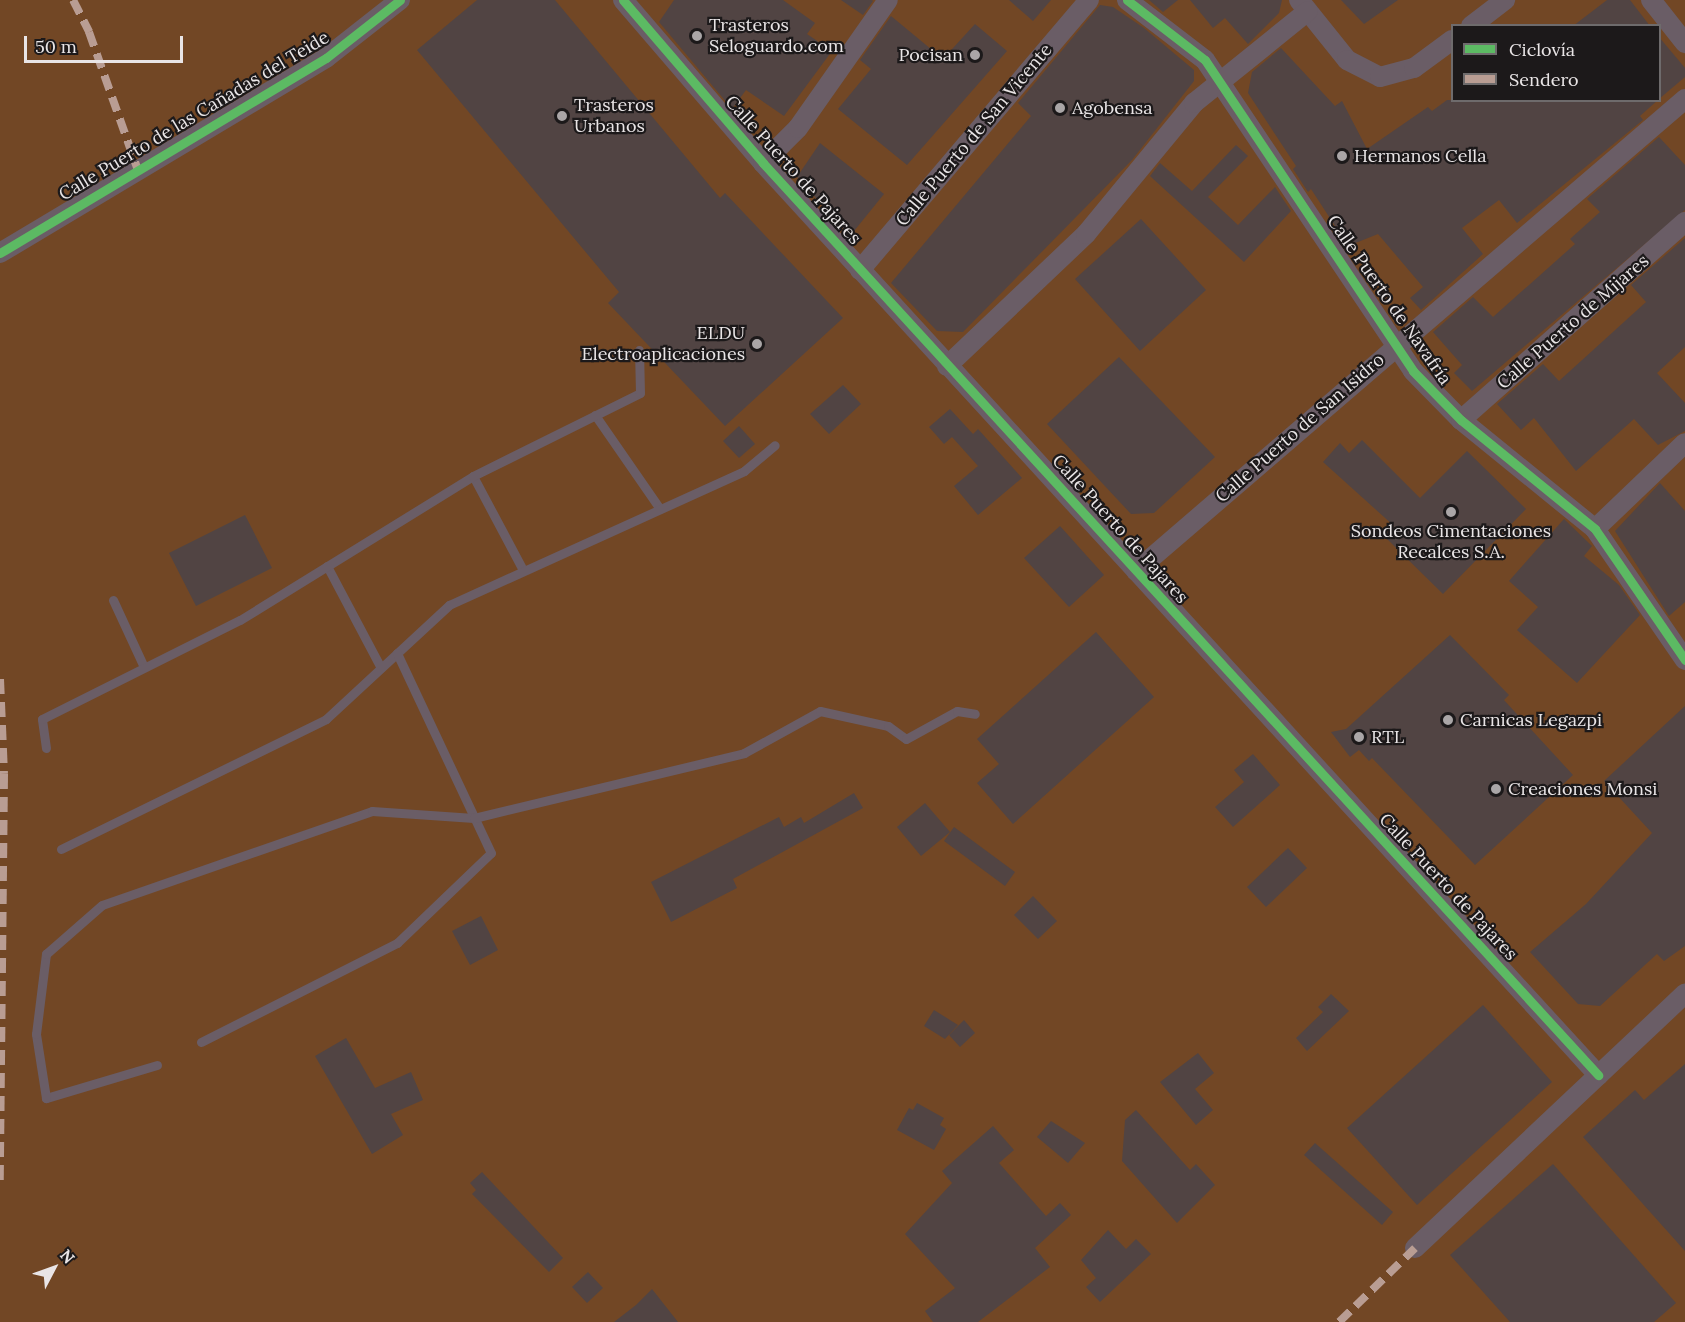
<!DOCTYPE html>
<html>
<head>
<meta charset="utf-8">
<style>
  body { margin:0 }
  #map { position:relative; width:1685px; height:1322px; overflow:hidden; background:#353233; font-family:Lora,serif }
  div>[style] { position:absolute }
  [style*='--x'] { left:calc(var(--x)*1px); top:calc(var(--y)*1px); width:calc(var(--w)*1px); rotate:calc(var(--a)*1deg) }
  .green>* { inset:0; background:#724725 }
  .building>* { inset:0; background:#514443 }
  .service>* { height:9px; margin:-4.5px; padding:0 4.5px; transform-origin:4.5px; border-radius:4.5px; background:#6a5d66 }
  .minor>* { height:20px; margin:-10px; padding:0 10px; transform-origin:10px; border-radius:10px; background:#6a5d66 }
  .quiet>* { height:8px; margin-top:-4px; transform-origin:0; background:repeating-linear-gradient(90deg,#b99d93 0 15px,transparent 0 23px) }
  .cycleway>* { height:9px; margin:-4.5px; padding:0 4.5px; transform-origin:4.5px; border-radius:4.5px; background:#5cba63 }
  .dots>* { width:16px; height:16px; translate:-50% -50%; box-sizing:border-box; border:3px solid #1c191a; border-radius:50% }
  span { translate:-50% -50%; white-space:nowrap; text-align:center; line-height:1.15; -webkit-text-stroke:4.5px #1c191a; paint-order:stroke }
  .poi-label { font-size:18px; color:#e9e5e6 }
  .left { translate:0 -50%; text-align:left }
  .right { translate:-100% -50%; text-align:right }
  .street-label { font-size:18px; color:#e9e5e6 }
  .legend { position:absolute; left:1451px; top:24px; width:210px; height:78px; box-sizing:border-box; background:#1c191a; border:2px solid #6e6b6c; margin:0; padding:8px 10px; list-style:none; font-size:18px; color:#e9e5e6 }
  .legend li { display:flex; align-items:center; gap:12px; height:30px }
  .legend b { width:30px; border:2px solid #6e6b6c }
  .north { position:absolute; left:24px; top:1238px; width:60px; height:60px; -webkit-text-stroke:4px #1c191a; paint-order:stroke; rotate:49deg; font-size:16px; font-weight:700; line-height:24px; text-align:center; color:#e9e5e6 }
  .north::after { content:''; display:block; margin:auto; width:21px; height:27px; background:#e9e5e6; clip-path:polygon(50% 0,100% 100%,50% 72%,0 100%) }
  .scale { position:absolute; left:24px; top:36px; width:159px; height:27px; box-sizing:border-box; border:3px solid #e9e5e6; border-top:0; padding-left:8px; font-size:18px; line-height:21px; white-space:nowrap; color:#e9e5e6; -webkit-text-stroke:4px #1c191a; paint-order:stroke }
</style>
</head>
<body>
<div id="map">
  <div class="green">
    <i style="clip-path:polygon(evenodd,0 0,1685px 0,1685px 1322px,0 1322px,0 0,1452px 26px,1660px 26px,1660px 100px,1452px 100px,1452px 26px)"></i>
  </div>
  <div class="building">
    <i style="clip-path:polygon(477px 0,555px 0,720px 198px,725px 193px,843px 318px,725px 426px,608px 303px,619px 292px,417px 50px)"></i>
    <i style="clip-path:polygon(674px 0,783px 0,815px 23px,807px 34px,832px 51px,784px 116px,746px 90px,732px 109px,659px 22px)"></i>
    <i style="clip-path:polygon(841px 0,872px 0,873px 1px,863px 15px)"></i>
    <i style="clip-path:polygon(1009px 0,1051px 0,1033px 21px)"></i>
    <i style="clip-path:polygon(1149px 0,1178px 0,1163px 12px)"></i>
    <i style="clip-path:polygon(1190px 0,1282px 0,1279px 13px,1248px 44px,1225px 18px,1213px 28px)"></i>
    <i style="clip-path:polygon(1341px 0,1398px 0,1364px 24px)"></i>
    <i style="clip-path:polygon(1607px 0,1630px 0,1650px 26px,1573px 26px)"></i>
    <i style="clip-path:polygon(1100px 5px,1113px 7px,1144px 28px,1194px 70px,1194px 81px,1132px 160px,963px 332px,937px 331px,891px 283px,1031px 116px,1018px 103px)"></i>
    <i style="clip-path:polygon(891px 16px,943px 59px,975px 24px,1007px 51px,907px 165px,838px 109px,871px 69px,860px 60px)"></i>
    <i style="clip-path:polygon(1659px 37px,1685px 68px,1685px 77px,1659px 99px)"></i>
    <i style="clip-path:polygon(1281px 48px,1335px 106px,1342px 101px,1367px 149px,1428px 107px,1432px 111px,1447px 100px,1658px 100px,1640px 116px,1643px 120px,1517px 223px,1499px 200px,1462px 228px,1483px 254px,1421px 310px,1410px 298px,1423px 287px,1378px 234px,1348px 246px,1311px 189px,1308px 192px,1293px 169px,1296px 166px,1248px 93px,1252px 72px)"></i>
    <i style="clip-path:polygon(1659px 137px,1685px 165px,1685px 210px,1472px 391px,1454px 373px,1462px 365px,1433px 332px,1473px 297px,1493px 317px,1575px 244px,1570px 239px,1600px 212px,1587px 199px)"></i>
    <i style="clip-path:polygon(820px 143px,884px 194px,850px 236px,797px 177px)"></i>
    <i style="clip-path:polygon(1236px 145px,1248px 156px,1208px 197px,1238px 225px,1275px 187px,1291px 211px,1244px 262px,1150px 176px,1160px 163px,1192px 191px)"></i>
    <i style="clip-path:polygon(1141px 219px,1206px 290px,1140px 351px,1075px 279px)"></i>
    <i style="clip-path:polygon(1685px 238px,1685px 347px,1657px 373px,1685px 403px,1685px 431px,1658px 445px,1634px 419px,1576px 471px,1534px 418px,1521px 430px,1497px 404px,1543px 364px,1559px 381px,1646px 302px,1631px 285px)"></i>
    <i style="clip-path:polygon(1119px 357px,1215px 457px,1154px 513px,1131px 514px,1047px 424px)"></i>
    <i style="clip-path:polygon(843px 385px,861px 404px,829px 434px,810px 414px)"></i>
    <i style="clip-path:polygon(950px 409px,973px 434px,978px 429px,1022px 478px,978px 515px,954px 486px,978px 466px,952px 437px,944px 444px,929px 427px)"></i>
    <i style="clip-path:polygon(739px 426px,755px 444px,739px 458px,723px 441px)"></i>
    <i style="clip-path:polygon(1362px 440px,1420px 498px,1467px 451px,1526px 509px,1443px 594px,1384px 536px,1394px 526px,1323px 462px,1340px 443px,1349px 453px)"></i>
    <i style="clip-path:polygon(1660px 483px,1685px 511px,1685px 602px,1669px 616px,1615px 531px)"></i>
    <i style="clip-path:polygon(245px 515px,272px 568px,196px 606px,169px 553px)"></i>
    <i style="clip-path:polygon(1564px 519px,1592px 546px,1584px 556px,1619px 585px,1640px 615px,1577px 683px,1517px 630px,1538px 607px,1509px 581px)"></i>
    <i style="clip-path:polygon(1060px 526px,1104px 575px,1069px 607px,1024px 558px)"></i>
    <i style="clip-path:polygon(1096px 632px,1154px 697px,1013px 824px,977px 783px,999px 764px,977px 739px)"></i>
    <i style="clip-path:polygon(1450px 635px,1509px 695px,1504px 700px,1573px 775px,1475px 865px,1372px 758px,1369px 761px,1359px 750px,1350px 757px,1331px 732px,1346px 729px)"></i>
    <i style="clip-path:polygon(1685px 706px,1685px 946px,1664px 961px,1657px 954px,1600px 1006px,1578px 1004px,1530px 952px,1586px 904px,1652px 833px,1604px 781px)"></i>
    <i style="clip-path:polygon(1253px 754px,1280px 785px,1233px 827px,1215px 807px,1244px 782px,1234px 770px)"></i>
    <i style="clip-path:polygon(854px 793px,863px 808px,733px 879px,737px 888px,671px 922px,651px 882px,779px 817px,784px 827px,801px 817px,804px 823px)"></i>
    <i style="clip-path:polygon(925px 803px,950px 832px,921px 856px,897px 827px)"></i>
    <i style="clip-path:polygon(954px 827px,1015px 872px,1005px 886px,944px 841px)"></i>
    <i style="clip-path:polygon(1288px 848px,1307px 868px,1266px 907px,1247px 887px)"></i>
    <i style="clip-path:polygon(1033px 896px,1057px 921px,1038px 939px,1014px 915px)"></i>
    <i style="clip-path:polygon(481px 916px,498px 950px,470px 965px,452px 931px)"></i>
    <i style="clip-path:polygon(1331px 994px,1349px 1011px,1307px 1051px,1296px 1038px,1323px 1012px,1318px 1007px)"></i>
    <i style="clip-path:polygon(1483px 1005px,1552px 1082px,1417px 1205px,1347px 1128px)"></i>
    <i style="clip-path:polygon(934px 1010px,958px 1025px,945px 1039px,924px 1026px)"></i>
    <i style="clip-path:polygon(964px 1020px,975px 1033px,960px 1047px,949px 1035px)"></i>
    <i style="clip-path:polygon(346px 1038px,375px 1088px,411px 1072px,423px 1100px,391px 1114px,403px 1135px,372px 1154px,315px 1056px)"></i>
    <i style="clip-path:polygon(1198px 1053px,1214px 1073px,1195px 1089px,1213px 1110px,1196px 1125px,1160px 1082px)"></i>
    <i style="clip-path:polygon(1685px 1064px,1685px 1251px,1583px 1137px,1635px 1090px,1644px 1100px)"></i>
    <i style="clip-path:polygon(917px 1103px,944px 1118px,940px 1125px,946px 1129px,934px 1150px,897px 1130px,909px 1108px,913px 1110px)"></i>
    <i style="clip-path:polygon(1136px 1110px,1190px 1170px,1196px 1164px,1215px 1185px,1177px 1223px,1122px 1161px,1125px 1120px)"></i>
    <i style="clip-path:polygon(1051px 1121px,1085px 1143px,1068px 1163px,1037px 1137px)"></i>
    <i style="clip-path:polygon(993px 1126px,1014px 1150px,999px 1163px,1046px 1216px,1060px 1203px,1071px 1215px,1035px 1248px,1050px 1267px,978px 1322px,933px 1322px,925px 1311px,955px 1288px,905px 1234px,952px 1183px,942px 1171px)"></i>
    <i style="clip-path:polygon(1315px 1143px,1393px 1212px,1382px 1225px,1304px 1155px)"></i>
    <i style="clip-path:polygon(1553px 1164px,1676px 1303px,1654px 1322px,1510px 1322px,1450px 1255px)"></i>
    <i style="clip-path:polygon(482px 1172px,563px 1258px,549px 1272px,472px 1194px,476px 1190px,470px 1183px)"></i>
    <i style="clip-path:polygon(1108px 1230px,1126px 1249px,1136px 1239px,1151px 1254px,1100px 1302px,1086px 1287px,1096px 1278px,1081px 1260px)"></i>
    <i style="clip-path:polygon(588px 1272px,603px 1288px,587px 1303px,572px 1287px)"></i>
    <i style="clip-path:polygon(652px 1289px,678px 1322px,614px 1322px,636px 1305px)"></i>
  </div>
  <div class="service">
    <i style="--x:595;--y:415;--w:114;--a:55.3"></i>
    <i style="--x:473;--y:476;--w:106;--a:62"></i>
    <i style="--x:327;--y:566;--w:115;--a:62.1"></i>
    <i style="--x:113;--y:600;--w:74;--a:65.2"></i>
    <i style="--x:46;--y:748;--w:29;--a:-98"></i>
    <i style="--x:42;--y:719;--w:221;--a:-26.6"></i>
    <i style="--x:240;--y:620;--w:274;--a:-31.7"></i>
    <i style="--x:473;--y:476;--w:186;--a:-26.4"></i>
    <i style="--x:640;--y:393;--w:43;--a:-91.3"></i>
    <i style="--x:61;--y:849;--w:295;--a:-26.1"></i>
    <i style="--x:326;--y:719;--w:168;--a:-42.8"></i>
    <i style="--x:449;--y:605;--w:324;--a:-24.4"></i>
    <i style="--x:744;--y:471;--w:40;--a:-40"></i>
    <i style="--x:201;--y:1042;--w:220;--a:-26.8"></i>
    <i style="--x:397;--y:943;--w:130;--a:-43.8"></i>
    <i style="--x:491;--y:853;--w:221;--a:-115.2"></i>
    <i style="--x:157;--y:1065;--w:116;--a:163.4"></i>
    <i style="--x:46;--y:1098;--w:65;--a:-98.9"></i>
    <i style="--x:36;--y:1034;--w:81;--a:-82.9"></i>
    <i style="--x:46;--y:954;--w:74;--a:-41.2"></i>
    <i style="--x:102;--y:905;--w:286;--a:-19.2"></i>
    <i style="--x:372;--y:811;--w:102;--a:3.9"></i>
    <i style="--x:474;--y:818;--w:278;--a:-13.5"></i>
    <i style="--x:744;--y:753;--w:87;--a:-28.9"></i>
    <i style="--x:820;--y:711;--w:70;--a:12.4"></i>
    <i style="--x:888;--y:726;--w:22;--a:36"></i>
    <i style="--x:906;--y:739;--w:58;--a:-28.8"></i>
    <i style="--x:957;--y:711;--w:18;--a:9"></i>
  </div>
  <div class="minor">
    <i style="--x:623;--y:0;--w:215;--a:49.3"></i>
    <i style="--x:763;--y:163;--w:1237;--a:47.52"></i>
    <i style="--x:1127;--y:0;--w:98;--a:37.6"></i>
    <i style="--x:1205;--y:60;--w:374;--a:56.2"></i>
    <i style="--x:1413;--y:371;--w:69;--a:45.6"></i>
    <i style="--x:1461;--y:420;--w:173;--a:39.1"></i>
    <i style="--x:1595;--y:529;--w:159;--a:55.5"></i>
    <i style="--x:1299;--y:0;--w:77;--a:51.3"></i>
    <i style="--x:1347;--y:60;--w:37;--a:27"></i>
    <i style="--x:1380;--y:77;--w:35;--a:-15"></i>
    <i style="--x:1414;--y:68;--w:47;--a:-36.4"></i>
    <i style="--x:1651;--y:0;--w:55;--a:51.7"></i>
    <i style="--x:1471;--y:26;--w:43;--a:-37.4"></i>
    <i style="--x:763;--y:163;--w:49;--a:-45"></i>
    <i style="--x:798;--y:128;--w:156;--a:-54.9"></i>
    <i style="--x:0;--y:253;--w:380;--a:-30.9"></i>
    <i style="--x:326;--y:58;--w:94;--a:-38.1"></i>
    <i style="--x:860;--y:270;--w:354;--a:-49.7"></i>
    <i style="--x:947;--y:366;--w:192;--a:-43.5"></i>
    <i style="--x:1086;--y:234;--w:170;--a:-50.5"></i>
    <i style="--x:1194;--y:103;--w:146;--a:-38.9"></i>
    <i style="--x:1461;--y:420;--w:299;--a:-41.5"></i>
    <i style="--x:1595;--y:529;--w:124;--a:-43.7"></i>
    <i style="--x:1136;--y:571;--w:724;--a:-40.69"></i>
    <i style="--x:1415;--y:1248;--w:371;--a:-43.3"></i>
  </div>
  <div class="quiet">
    <i style="--x:73;--y:0;--w:36;--a:63"></i>
    <i style="--x:89;--y:32;--w:146;--a:70.5"></i>
    <i style="--x:0;--y:679;--w:95;--a:87.6"></i>
    <i style="--x:4;--y:774;--w:411;--a:90.6"></i>
    <i style="--x:1339;--y:1322;--w:106;--a:-44.2"></i>
  </div>
  <div class="cycleway">
    <i style="--x:623;--y:0;--w:215;--a:49.3"></i>
    <i style="--x:763;--y:163;--w:1237;--a:47.52"></i>
    <i style="--x:1127;--y:0;--w:98;--a:37.6"></i>
    <i style="--x:1205;--y:60;--w:374;--a:56.2"></i>
    <i style="--x:1413;--y:371;--w:69;--a:45.6"></i>
    <i style="--x:1461;--y:420;--w:173;--a:39.1"></i>
    <i style="--x:1595;--y:529;--w:159;--a:55.5"></i>
    <i style="--x:0;--y:253;--w:380;--a:-30.9"></i>
    <i style="--x:326;--y:58;--w:94;--a:-38.1"></i>
  </div>
  <div class="dots">
    <i style="left:697px;top:36px;background:#aaa6a7"></i>
    <i style="left:975px;top:55px;background:#aaa6a7"></i>
    <i style="left:1060px;top:108px;background:#aaa6a7"></i>
    <i style="left:562px;top:116px;background:#aaa6a7"></i>
    <i style="left:1342px;top:156px;background:#aaa6a7"></i>
    <i style="left:757px;top:344px;background:#aaa6a7"></i>
    <i style="left:1451px;top:512px;background:#aaa6a7"></i>
    <i style="left:1448px;top:720px;background:#aaa6a7"></i>
    <i style="left:1359px;top:737px;background:#aaa6a7"></i>
    <i style="left:1496px;top:789px;background:#aaa6a7"></i>
  </div>
  <div class="poi-label">
    <span class="left" style="left:709px;top:36px">Trasteros<br>Seloguardo.com</span>
    <span class="right" style="left:963px;top:55px">Pocisan</span>
    <span class="left" style="left:574px;top:116px">Trasteros<br>Urbanos</span>
    <span class="left" style="left:1072px;top:108px">Agobensa</span>
    <span class="left" style="left:1354px;top:156px">Hermanos Cella</span>
    <span class="right" style="left:745px;top:344px">ELDU<br>Electroaplicaciones</span>
    <span style="left:1451px;top:542px">Sondeos Cimentaciones<br>Recalces S.A.</span>
    <span class="left" style="left:1460px;top:720px">Carnicas Legazpi</span>
    <span class="left" style="left:1371px;top:737px">RTL</span>
    <span class="left" style="left:1508px;top:789px">Creaciones Monsi</span>
  </div>
  <div class="street-label">
    <span style="left:194px;top:116px;rotate:-31deg">Calle Puerto de las Cañadas del Teide</span>
    <span style="left:974px;top:135px;rotate:-50deg">Calle Puerto de San Vicente</span>
    <span style="left:793px;top:170px;rotate:48deg">Calle Puerto de Pajares</span>
    <span style="left:1389px;top:300px;rotate:55deg">Calle Puerto de Navafría</span>
    <span style="left:1573px;top:322px;rotate:-41deg">Calle Puerto de Mijares</span>
    <span style="left:1300px;top:428px;rotate:-41deg">Calle Puerto de San Isidro</span>
    <span style="left:1120px;top:529px;rotate:48deg">Calle Puerto de Pajares</span>
    <span style="left:1448px;top:887px;rotate:47deg">Calle Puerto de Pajares</span>
  </div>
  <ul class="legend">
  <li><b style="height:8px;background:#5cba63"></b>Ciclovía</li>
  <li><b style="height:8px;background:#b99d93"></b>Sendero</li>
  </ul>
  <div class="north">N</div>
  <div class="scale">50 m</div>
</div>
</body>
</html>
